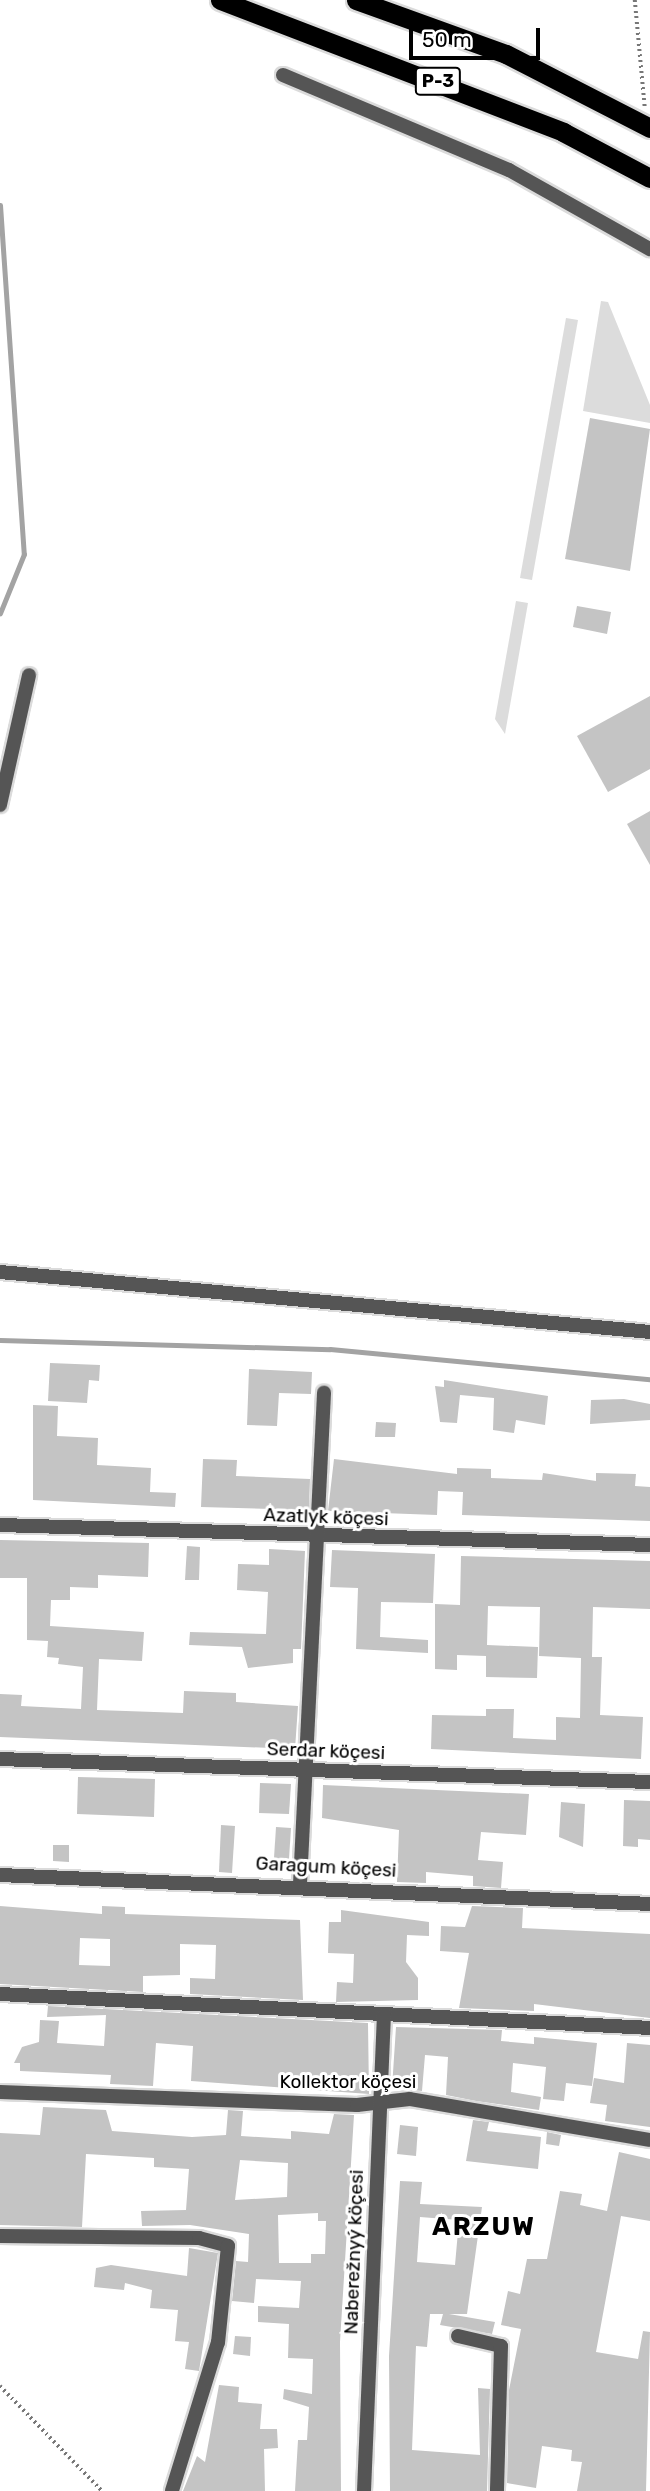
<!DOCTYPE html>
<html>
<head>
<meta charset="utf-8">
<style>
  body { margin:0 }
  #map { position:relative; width:650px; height:2491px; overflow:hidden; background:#fff; font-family:Rubik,sans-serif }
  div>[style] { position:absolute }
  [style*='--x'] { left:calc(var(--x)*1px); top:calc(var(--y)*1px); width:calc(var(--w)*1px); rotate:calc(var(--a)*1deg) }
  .green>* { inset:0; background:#dcdcdc }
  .stream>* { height:5px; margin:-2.5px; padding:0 2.5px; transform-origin:2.5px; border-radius:2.5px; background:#a3a3a3 }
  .building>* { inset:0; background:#c4c4c4 }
  .path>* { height:3.5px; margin-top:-1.75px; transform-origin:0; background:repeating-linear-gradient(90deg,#777 0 2px,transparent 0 5.5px) }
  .roads { filter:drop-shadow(2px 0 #dbdbdb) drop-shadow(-2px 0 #dbdbdb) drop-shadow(0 2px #dbdbdb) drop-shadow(0 -2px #dbdbdb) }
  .minor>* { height:14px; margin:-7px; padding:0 7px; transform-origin:7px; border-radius:7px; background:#555 }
  .trunk>* { height:19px; margin:-9.5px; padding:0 9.5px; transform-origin:9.5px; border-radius:9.5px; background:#000 }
  span { translate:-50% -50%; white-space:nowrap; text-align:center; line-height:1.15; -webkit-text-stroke:6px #fff; paint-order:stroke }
  .shield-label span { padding:2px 5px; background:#fff; border:2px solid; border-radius:5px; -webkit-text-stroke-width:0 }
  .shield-label { font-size:18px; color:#000; font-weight:700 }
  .street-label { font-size:19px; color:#000 }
  .district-label { font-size:26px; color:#000; font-weight:700; letter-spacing:2px }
  .scale { position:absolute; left:409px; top:28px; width:131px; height:32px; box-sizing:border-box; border:4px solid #000; border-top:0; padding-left:9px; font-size:21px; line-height:24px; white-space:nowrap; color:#000; -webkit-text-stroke:5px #fff; paint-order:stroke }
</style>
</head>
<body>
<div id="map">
  <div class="green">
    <i style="clip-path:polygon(601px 301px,608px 302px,650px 405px,650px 423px,583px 411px)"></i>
    <i style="clip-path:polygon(566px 318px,578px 320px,532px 580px,520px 578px)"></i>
    <i style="clip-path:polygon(516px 601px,528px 603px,505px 734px,495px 719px)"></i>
  </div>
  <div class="stream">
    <i style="--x:0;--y:205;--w:350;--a:86.1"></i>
    <i style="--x:24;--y:554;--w:64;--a:112.1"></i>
    <i style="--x:0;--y:1340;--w:330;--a:1.6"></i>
    <i style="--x:330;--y:1349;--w:321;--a:5.4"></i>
  </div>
  <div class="building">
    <i style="clip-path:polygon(590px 418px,650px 429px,630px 571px,565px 559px)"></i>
    <i style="clip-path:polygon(577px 606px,611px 612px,607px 634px,573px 627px)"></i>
    <i style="clip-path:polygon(650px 696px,650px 769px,608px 792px,577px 736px)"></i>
    <i style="clip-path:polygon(650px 811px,650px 865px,627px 824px)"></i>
    <i style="clip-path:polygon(50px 1363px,100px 1365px,99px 1381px,89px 1380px,87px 1403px,48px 1401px)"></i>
    <i style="clip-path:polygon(249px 1369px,312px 1372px,311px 1394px,279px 1393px,277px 1426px,247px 1425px)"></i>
    <i style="clip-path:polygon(444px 1380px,548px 1396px,545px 1425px,516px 1420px,514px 1433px,493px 1430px,494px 1398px,460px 1395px,457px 1423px,440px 1422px,435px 1386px,444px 1387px)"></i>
    <i style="clip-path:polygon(624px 1399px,650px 1404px,650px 1420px,590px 1424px,591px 1400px)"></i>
    <i style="clip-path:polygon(33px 1405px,58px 1406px,57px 1436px,98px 1438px,97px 1465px,151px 1468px,150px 1492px,176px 1493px,175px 1507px,33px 1500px)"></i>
    <i style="clip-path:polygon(376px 1422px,396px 1423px,395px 1437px,375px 1437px)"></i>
    <i style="clip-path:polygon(203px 1459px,237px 1460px,236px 1476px,310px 1479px,309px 1510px,201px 1507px)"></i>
    <i style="clip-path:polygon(334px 1459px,457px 1474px,457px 1468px,491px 1469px,491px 1478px,542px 1480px,543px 1473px,596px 1481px,596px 1473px,636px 1474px,635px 1486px,650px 1487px,650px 1521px,462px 1515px,463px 1492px,438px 1491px,437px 1515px,328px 1511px)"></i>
    <i style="clip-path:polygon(0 1540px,149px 1543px,148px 1577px,98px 1575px,98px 1588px,70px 1587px,70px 1600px,51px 1600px,50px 1626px,144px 1632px,142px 1661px,99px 1659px,97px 1710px,183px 1713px,184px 1691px,236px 1693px,236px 1702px,298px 1706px,295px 1749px,0 1737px,0 1694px,22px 1695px,21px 1706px,81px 1709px,83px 1667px,58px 1664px,59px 1658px,47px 1657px,48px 1641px,27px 1640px,27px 1578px,0 1578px)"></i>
    <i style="clip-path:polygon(187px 1546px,200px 1547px,199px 1580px,185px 1580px)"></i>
    <i style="clip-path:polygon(269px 1549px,305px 1551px,301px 1649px,293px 1649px,293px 1663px,248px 1668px,242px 1647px,189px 1645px,190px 1632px,266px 1634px,268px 1592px,237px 1590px,238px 1564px,269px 1565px)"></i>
    <i style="clip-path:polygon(332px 1550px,435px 1554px,433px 1603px,381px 1602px,380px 1637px,428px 1640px,428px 1653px,356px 1649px,358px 1588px,330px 1587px)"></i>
    <i style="clip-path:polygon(461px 1556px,650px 1561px,650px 1609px,593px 1607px,592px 1657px,602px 1657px,600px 1715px,643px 1717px,641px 1759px,431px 1749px,432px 1715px,486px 1716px,486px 1709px,514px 1709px,513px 1738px,556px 1740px,556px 1717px,580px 1718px,581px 1658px,539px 1656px,540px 1607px,488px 1606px,487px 1645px,538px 1647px,537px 1678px,486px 1677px,486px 1656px,457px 1655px,457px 1670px,435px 1669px,435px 1604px,460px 1605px)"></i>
    <i style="clip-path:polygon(78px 1777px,155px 1779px,154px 1817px,77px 1814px)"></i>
    <i style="clip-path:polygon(260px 1783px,291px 1784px,289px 1814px,259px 1813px)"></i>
    <i style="clip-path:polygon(323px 1785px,529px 1794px,526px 1835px,481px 1832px,478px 1860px,503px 1862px,501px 1888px,473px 1886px,473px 1876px,426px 1872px,426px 1883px,397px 1882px,399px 1830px,322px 1818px)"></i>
    <i style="clip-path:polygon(624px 1800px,650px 1801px,650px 1840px,638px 1839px,638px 1847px,623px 1846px)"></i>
    <i style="clip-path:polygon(561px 1802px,585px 1804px,583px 1847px,559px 1837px)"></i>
    <i style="clip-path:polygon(221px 1825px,235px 1826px,232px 1873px,219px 1872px)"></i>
    <i style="clip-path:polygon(276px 1827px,291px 1828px,289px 1859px,274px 1858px)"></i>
    <i style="clip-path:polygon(53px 1845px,69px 1845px,69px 1862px,53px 1861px)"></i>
    <i style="clip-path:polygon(evenodd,0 1906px,102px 1914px,102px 1906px,125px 1907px,125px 1914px,300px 1920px,303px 2000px,190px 1994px,190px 1978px,215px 1979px,216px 1945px,180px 1944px,180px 1975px,143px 1976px,143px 1992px,0 1984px,0 1906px,80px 1938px,110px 1939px,110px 1966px,79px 1965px,80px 1938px)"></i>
    <i style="clip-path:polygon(472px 1906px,523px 1908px,522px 1928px,650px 1934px,650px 2018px,534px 2004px,534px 2011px,459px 2008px,469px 1953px,440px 1951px,441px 1926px,465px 1927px)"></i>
    <i style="clip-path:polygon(341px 1910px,429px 1922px,429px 1936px,407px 1935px,406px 1962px,418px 1978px,418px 2000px,336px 2002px,337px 1982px,353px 1983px,354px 1954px,328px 1953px,329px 1922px,341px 1922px)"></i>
    <i style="clip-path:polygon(48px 2006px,368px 2023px,369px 2094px,191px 2081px,193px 2046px,156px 2043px,153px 2086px,110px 2084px,111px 2075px,20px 2071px,20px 2063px,14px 2063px,22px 2047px,39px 2042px,40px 2020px,59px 2021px,57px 2043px,104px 2046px,106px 2015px,47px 2017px)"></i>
    <i style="clip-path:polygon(396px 2027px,502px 2030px,501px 2041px,534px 2044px,534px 2037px,597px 2043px,592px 2086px,566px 2083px,564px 2101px,543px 2099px,546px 2067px,513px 2063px,511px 2092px,541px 2097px,539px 2110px,476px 2101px,446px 2095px,448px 2057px,425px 2055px,422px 2091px,392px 2088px)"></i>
    <i style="clip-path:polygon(627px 2043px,650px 2045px,650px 2127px,605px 2121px,607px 2105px,590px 2103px,594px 2078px,624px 2083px)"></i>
    <i style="clip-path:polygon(evenodd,43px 2107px,106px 2110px,112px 2131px,192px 2137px,226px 2135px,228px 2110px,243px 2111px,241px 2136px,291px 2139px,291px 2131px,329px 2134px,334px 2114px,354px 2115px,340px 2342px,341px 2491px,295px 2491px,298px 2440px,307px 2440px,309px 2407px,283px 2399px,284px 2389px,312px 2394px,313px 2359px,288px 2358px,289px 2324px,258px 2322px,258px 2306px,299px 2308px,301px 2281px,256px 2279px,254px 2303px,232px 2301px,236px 2261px,248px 2262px,249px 2234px,190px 2225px,142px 2226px,141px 2211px,186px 2210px,189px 2169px,154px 2167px,154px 2158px,86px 2154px,82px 2227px,0 2225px,0 2133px,40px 2135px,43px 2107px,240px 2160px,288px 2163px,287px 2197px,235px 2200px,240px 2160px,43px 2107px,318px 2213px,318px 2221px,326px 2221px,325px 2254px,311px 2254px,311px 2263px,279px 2263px,278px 2215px,318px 2213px)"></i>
    <i style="clip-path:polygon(473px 2120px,489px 2122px,487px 2131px,541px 2137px,538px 2169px,466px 2161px)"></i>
    <i style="clip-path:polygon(400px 2125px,418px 2127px,416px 2156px,397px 2154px)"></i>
    <i style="clip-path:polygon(547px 2132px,561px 2135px,559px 2146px,546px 2144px)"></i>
    <i style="clip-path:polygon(619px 2152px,650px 2159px,650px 2221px,621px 2216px,596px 2352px,638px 2359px,643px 2331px,650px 2332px,646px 2491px,577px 2491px,582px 2462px,571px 2461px,572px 2450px,542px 2446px,536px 2488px,507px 2483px,509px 2390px,521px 2329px,501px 2325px,508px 2291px,520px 2294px,527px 2259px,547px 2259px,560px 2191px,582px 2194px,580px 2205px,607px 2211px)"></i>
    <i style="clip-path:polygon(evenodd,400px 2181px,422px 2182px,420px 2204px,482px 2207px,467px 2314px,449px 2314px,495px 2322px,492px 2334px,440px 2325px,443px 2314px,430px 2314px,427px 2347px,416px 2346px,412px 2450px,480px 2455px,478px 2388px,490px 2389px,487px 2491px,390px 2491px,389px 2356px,400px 2181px,420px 2217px,459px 2220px,455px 2265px,417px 2262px,420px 2217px)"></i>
    <i style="clip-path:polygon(189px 2248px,218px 2253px,199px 2371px,185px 2369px,189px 2342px,175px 2341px,178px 2310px,150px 2308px,152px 2290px,125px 2283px,124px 2290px,94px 2287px,96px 2268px,111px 2265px,187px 2276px)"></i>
    <i style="clip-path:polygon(235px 2336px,251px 2337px,250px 2356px,233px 2354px)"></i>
    <i style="clip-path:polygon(219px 2385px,239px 2387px,238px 2402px,262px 2404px,260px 2429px,277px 2429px,278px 2448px,264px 2449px,265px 2491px,183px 2491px,197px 2456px,205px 2462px)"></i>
  </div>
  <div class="path">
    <i style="--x:635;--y:0;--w:107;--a:84.7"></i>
    <i style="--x:0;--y:2386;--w:146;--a:45.8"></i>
  </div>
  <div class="roads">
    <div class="minor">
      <i style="--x:283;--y:75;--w:245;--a:22.8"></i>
      <i style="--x:509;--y:170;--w:162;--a:29.3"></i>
      <i style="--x:0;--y:805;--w:133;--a:-77.4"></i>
      <i style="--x:0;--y:1272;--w:653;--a:5.27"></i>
      <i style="--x:0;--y:1525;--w:650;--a:1.76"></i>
      <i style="--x:0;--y:1759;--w:650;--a:2.03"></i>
      <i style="--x:0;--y:1875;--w:651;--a:2.55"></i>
      <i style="--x:300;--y:1884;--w:492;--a:-87.2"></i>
      <i style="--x:0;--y:1994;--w:651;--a:2.99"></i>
      <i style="--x:0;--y:2092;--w:357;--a:2.1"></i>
      <i style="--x:357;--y:2105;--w:53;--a:-6.5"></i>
      <i style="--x:410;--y:2099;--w:243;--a:9.7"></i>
      <i style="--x:0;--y:2236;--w:199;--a:0.6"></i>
      <i style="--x:199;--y:2238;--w:30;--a:15"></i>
      <i style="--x:228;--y:2246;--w:97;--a:95.9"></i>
      <i style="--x:218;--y:2342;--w:156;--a:107.2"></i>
      <i style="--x:458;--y:2336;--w:44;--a:13.1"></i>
      <i style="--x:501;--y:2346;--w:145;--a:91.6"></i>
      <i style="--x:364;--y:2491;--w:477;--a:-87.6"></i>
    </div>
    <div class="trunk">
      <i style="--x:220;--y:0;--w:368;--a:21"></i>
      <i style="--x:563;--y:132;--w:98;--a:27.9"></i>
      <i style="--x:356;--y:0;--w:159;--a:19.8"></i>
      <i style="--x:506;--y:54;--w:162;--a:27.2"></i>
    </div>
  </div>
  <div class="shield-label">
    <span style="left:438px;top:81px">P-3</span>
  </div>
  <div class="street-label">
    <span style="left:326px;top:1517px;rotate:2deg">Azatlyk köçesi</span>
    <span style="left:326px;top:1751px;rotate:2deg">Serdar köçesi</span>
    <span style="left:326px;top:1867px;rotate:3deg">Garagum köçesi</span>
    <span style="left:348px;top:2082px">Kollektor köçesi</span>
    <span style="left:354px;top:2252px;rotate:-88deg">Naberežnyý köçesi</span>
  </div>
  <div class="district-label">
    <span style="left:484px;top:2227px">ARZUW</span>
  </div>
  <div class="scale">50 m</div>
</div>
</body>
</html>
